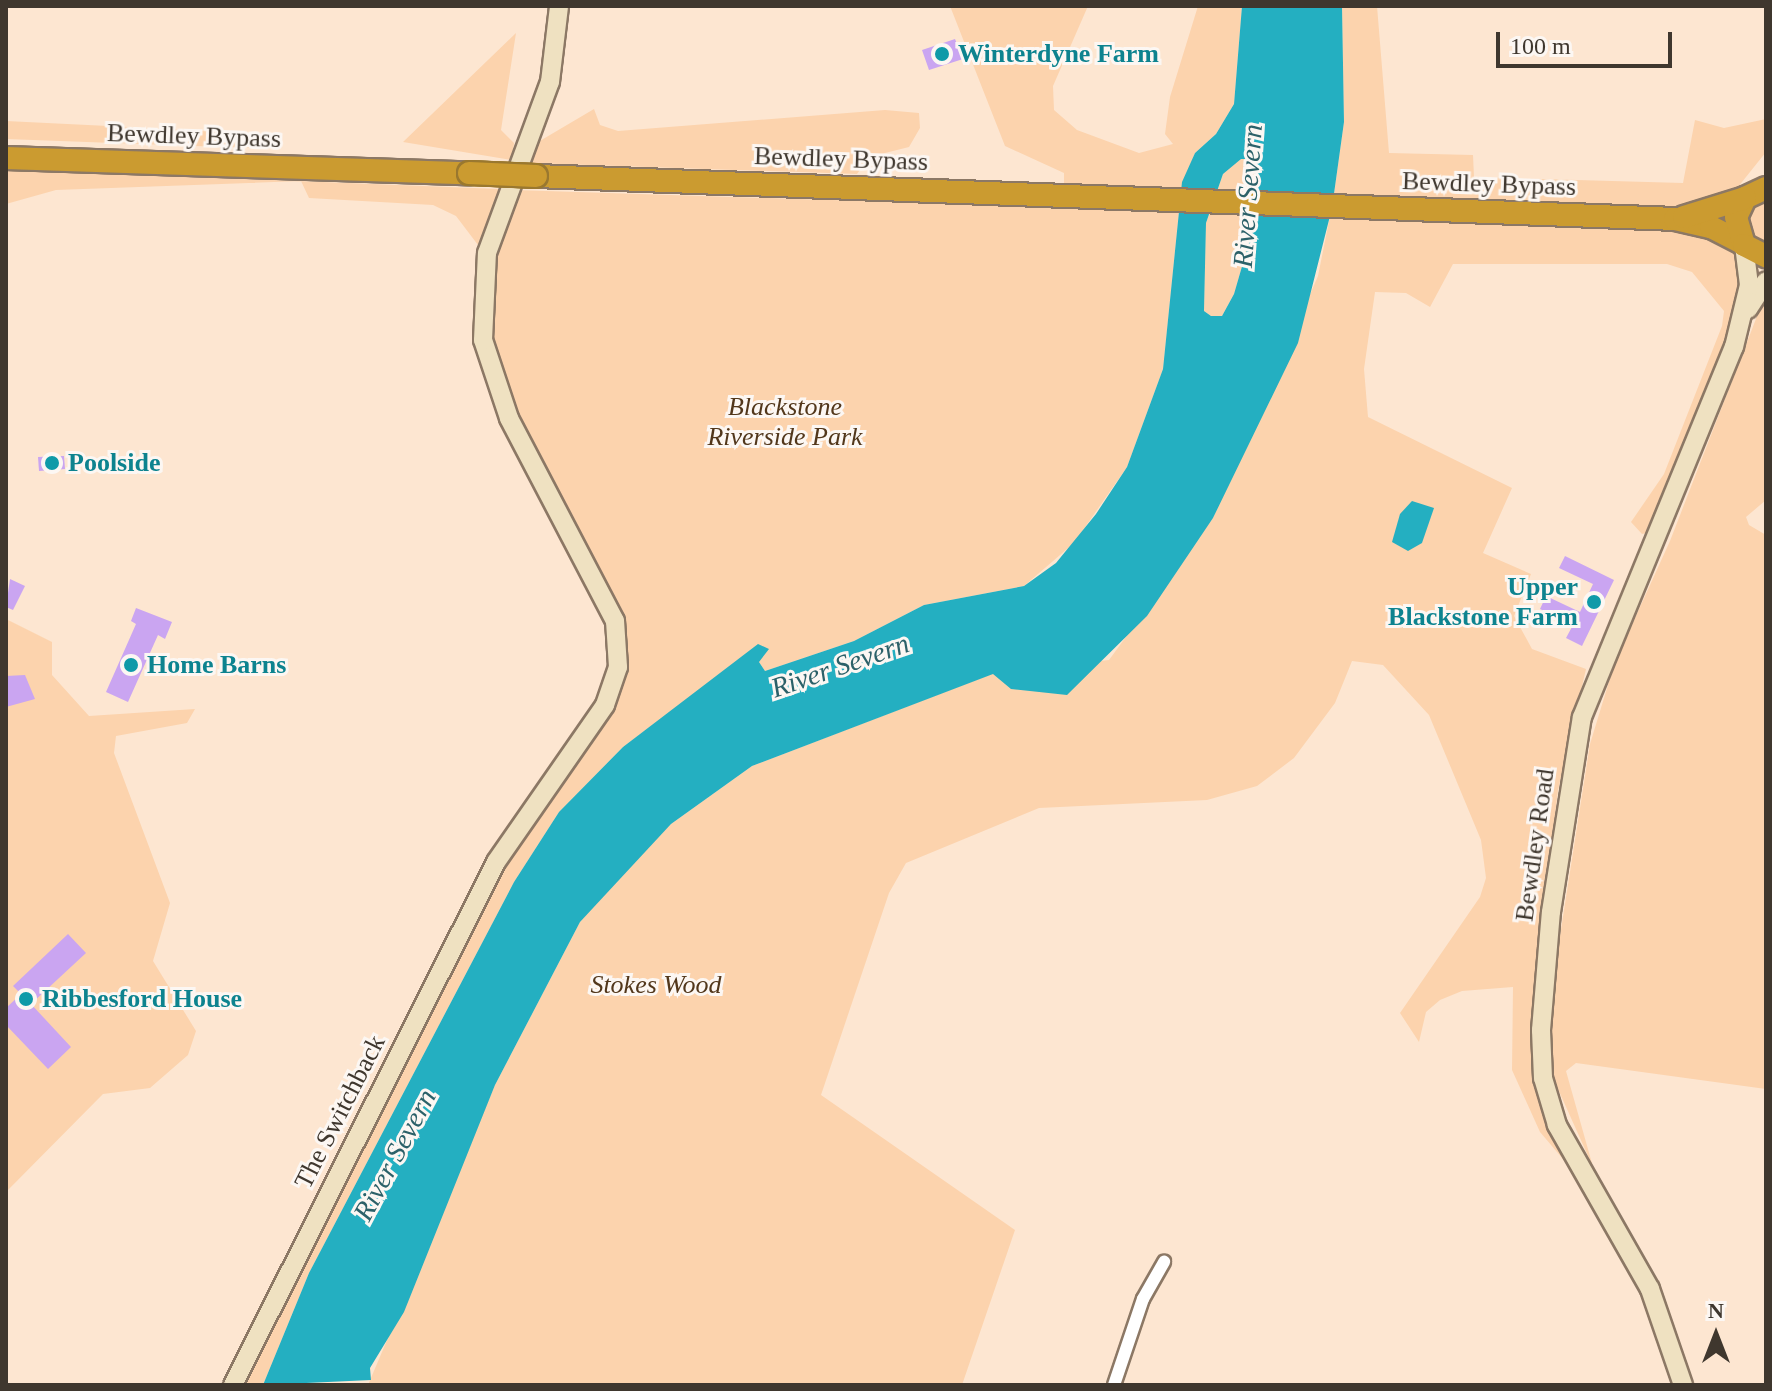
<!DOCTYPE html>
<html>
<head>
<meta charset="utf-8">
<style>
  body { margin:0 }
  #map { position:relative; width:1772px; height:1391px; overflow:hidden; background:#fde6d1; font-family:"Times New Roman",serif }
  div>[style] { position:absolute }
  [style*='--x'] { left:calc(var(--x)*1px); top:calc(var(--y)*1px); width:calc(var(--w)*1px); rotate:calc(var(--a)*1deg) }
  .green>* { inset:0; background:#fcd3ad }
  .water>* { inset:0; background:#24afc1 }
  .building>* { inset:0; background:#caa5f1 }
  .roads { filter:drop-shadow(2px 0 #8c7865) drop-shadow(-2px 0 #8c7865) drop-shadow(0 2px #8c7865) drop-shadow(0 -2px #8c7865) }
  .street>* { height:12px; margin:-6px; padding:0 6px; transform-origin:6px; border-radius:6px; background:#fff }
  .secondary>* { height:18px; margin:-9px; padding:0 9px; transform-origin:9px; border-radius:9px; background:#efe1c1 }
  .highway>* { height:22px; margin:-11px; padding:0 11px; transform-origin:11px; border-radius:11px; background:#cb9b30 }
  .bridges { filter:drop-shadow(2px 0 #9a782f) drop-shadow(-2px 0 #9a782f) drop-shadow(0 2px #9a782f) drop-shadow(0 -2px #9a782f) }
  .highway-bridge>* { height:22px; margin:-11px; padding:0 11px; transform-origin:11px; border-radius:11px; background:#cb9b30 }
  .dots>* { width:22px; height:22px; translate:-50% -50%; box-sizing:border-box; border:4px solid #fcf7f3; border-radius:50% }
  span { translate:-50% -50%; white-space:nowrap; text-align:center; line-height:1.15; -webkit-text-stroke:6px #fcf7f3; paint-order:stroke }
  .culture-label { font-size:26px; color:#0d838f; font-weight:700 }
  .left { translate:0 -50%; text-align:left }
  .right { translate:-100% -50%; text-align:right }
  .street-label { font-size:26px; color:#3f372e }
  .park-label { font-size:26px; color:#52371b; font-style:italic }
  .water-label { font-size:28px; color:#2c6169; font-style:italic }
  .frame { position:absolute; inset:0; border:8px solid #3f372e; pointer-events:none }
  .north { position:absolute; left:1676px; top:1295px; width:80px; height:80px; -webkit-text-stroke:6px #fcf7f3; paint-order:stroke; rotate:0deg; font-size:22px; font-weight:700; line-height:32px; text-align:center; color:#3f372e }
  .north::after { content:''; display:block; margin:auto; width:28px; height:36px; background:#3f372e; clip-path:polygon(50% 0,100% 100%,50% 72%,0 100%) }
  .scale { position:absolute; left:1496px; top:32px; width:176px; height:36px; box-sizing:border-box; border:4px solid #3f372e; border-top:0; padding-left:10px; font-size:24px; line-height:28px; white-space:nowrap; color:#3f372e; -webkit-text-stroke:6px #fcf7f3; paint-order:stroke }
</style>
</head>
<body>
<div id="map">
  <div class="green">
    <i style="clip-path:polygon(950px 6px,1088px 6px,1053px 86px,1054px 110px,1077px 130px,1139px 153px,1173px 144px,1165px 134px,1170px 97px,1198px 6px,1242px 6px,1234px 104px,1216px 134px,1195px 153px,1181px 189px,1064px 188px,1064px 173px,1005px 146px)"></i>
    <i style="clip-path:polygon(1342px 6px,1377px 6px,1389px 153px,1473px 155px,1474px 177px,1683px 183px,1695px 120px,1724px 128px,1766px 119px,1766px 152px,1734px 192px,1692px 207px,1334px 194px,1344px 122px)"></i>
    <i style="clip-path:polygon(516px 33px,501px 130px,514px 143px,512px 160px,403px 142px)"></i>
    <i style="clip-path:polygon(594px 109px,600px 125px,618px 131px,885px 110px,919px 113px,920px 128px,909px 147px,869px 157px,857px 174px,529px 163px,533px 145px)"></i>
    <i style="clip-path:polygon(6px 121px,274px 134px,274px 149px,6px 139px)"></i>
    <i style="clip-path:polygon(1241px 158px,1253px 159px,1255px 169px,1254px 225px,1234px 294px,1222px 316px,1211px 316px,1204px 311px,1206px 223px,1223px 174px)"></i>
    <i style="clip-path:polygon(6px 169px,24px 170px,499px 189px,478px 245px,456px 216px,433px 205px,309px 198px,301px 181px,56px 190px,6px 204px)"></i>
    <i style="clip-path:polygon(515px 190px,1179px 211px,1163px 369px,1127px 467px,1074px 543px,1024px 586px,924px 605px,854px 641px,765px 671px,759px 662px,729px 668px,623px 747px,559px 812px,514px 882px,309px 1273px,263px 1385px,242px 1385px,494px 875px,620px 692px,613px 601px,504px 388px,489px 323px,494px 255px)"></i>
    <i style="clip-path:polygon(1766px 195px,1766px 248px,1753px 243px,1744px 212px)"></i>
    <i style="clip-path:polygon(1330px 216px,1695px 230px,1736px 251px,1744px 275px,1731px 334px,1651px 532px,1642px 534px,1631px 522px,1664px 474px,1722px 326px,1724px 311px,1692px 272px,1667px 264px,1453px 264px,1430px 307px,1406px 293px,1375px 292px,1364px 369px,1368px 417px,1512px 488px,1483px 553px,1531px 574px,1514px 616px,1532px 649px,1586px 669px,1558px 790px,1533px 1000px,1538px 1096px,1580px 1179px,1540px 1132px,1512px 1070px,1513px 987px,1462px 991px,1440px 1000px,1426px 1012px,1419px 1042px,1400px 1013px,1480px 897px,1486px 878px,1481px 840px,1429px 715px,1383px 665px,1352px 661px,1335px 703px,1294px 758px,1257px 786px,1207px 800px,1039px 808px,906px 863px,889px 893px,821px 1095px,1015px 1230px,962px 1385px,368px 1385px,495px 1085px,580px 922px,611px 881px,671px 824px,752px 766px,994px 673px,1109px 660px,1213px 518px,1318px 276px)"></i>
    <i style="clip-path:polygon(1766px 293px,1766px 500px,1746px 517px,1749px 525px,1766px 535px,1766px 1089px,1576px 1063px,1566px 1071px,1593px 1167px,1549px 1069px,1552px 987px,1590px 744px,1615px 662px,1670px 541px)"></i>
    <i style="clip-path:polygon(6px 619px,52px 642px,52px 675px,89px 716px,195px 709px,187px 723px,116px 736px,114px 753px,170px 903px,153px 961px,196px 1031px,188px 1055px,150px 1088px,103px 1094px,6px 1192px)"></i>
  </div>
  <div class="water">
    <i style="clip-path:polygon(evenodd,1242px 6px,1342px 6px,1344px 122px,1332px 208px,1298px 343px,1213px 518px,1147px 616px,1067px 695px,1011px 689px,993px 674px,752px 766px,671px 824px,580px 922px,495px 1085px,404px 1312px,370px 1368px,371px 1380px,263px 1385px,309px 1273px,514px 882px,559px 812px,623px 747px,758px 644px,769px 649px,759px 662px,765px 671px,854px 641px,924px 605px,1024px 586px,1056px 563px,1096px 514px,1127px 467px,1163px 369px,1182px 182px,1195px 153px,1216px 134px,1234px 104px,1242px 6px,1241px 159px,1253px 159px,1255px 169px,1254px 225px,1234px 294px,1222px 316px,1211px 316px,1204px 311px,1206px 223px,1223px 174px,1241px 159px)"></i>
    <i style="clip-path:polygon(1412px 501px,1434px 508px,1422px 543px,1408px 551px,1392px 542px,1400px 514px)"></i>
  </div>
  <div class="building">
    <i style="clip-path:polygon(955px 39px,963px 59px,929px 70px,922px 50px)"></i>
    <i style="clip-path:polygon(64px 456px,65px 469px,39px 471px,38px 457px)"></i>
    <i style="clip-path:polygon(1565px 556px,1614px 580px,1582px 646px,1566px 638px,1573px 625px,1540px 609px,1546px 596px,1580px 612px,1593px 584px,1559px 568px)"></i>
    <i style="clip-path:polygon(10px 579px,25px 586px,13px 610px,6px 607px)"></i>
    <i style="clip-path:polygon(136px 608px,172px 622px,165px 639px,158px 635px,128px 702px,106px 692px,136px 624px,131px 621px)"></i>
    <i style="clip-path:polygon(25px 675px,35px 699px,6px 707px,6px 676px)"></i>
    <i style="clip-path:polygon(68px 934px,86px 953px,31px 1004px,71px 1047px,48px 1069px,6px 1025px,6px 1008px,21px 994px,13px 986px)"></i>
  </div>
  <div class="roads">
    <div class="street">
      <i style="--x:1114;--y:1385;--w:91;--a:-71.4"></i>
      <i style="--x:1143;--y:1299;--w:43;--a:-60.4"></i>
    </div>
    <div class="secondary">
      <i style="--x:1748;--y:309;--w:33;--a:-57"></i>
      <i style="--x:233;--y:1385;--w:585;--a:-63.3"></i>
      <i style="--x:496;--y:862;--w:191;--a:-55.2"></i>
      <i style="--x:605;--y:705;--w:40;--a:-71.1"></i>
      <i style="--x:618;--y:667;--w:46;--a:-93.7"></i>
      <i style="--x:615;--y:621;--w:229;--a:-117.6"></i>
      <i style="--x:509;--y:418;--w:82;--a:-108.4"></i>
      <i style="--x:483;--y:340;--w:87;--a:-87.4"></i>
      <i style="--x:487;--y:253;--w:182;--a:-69.8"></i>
      <i style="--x:550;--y:82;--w:77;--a:-83.2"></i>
      <i style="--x:1683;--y:1385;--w:102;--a:-109"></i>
      <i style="--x:1650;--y:1289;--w:189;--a:-119.6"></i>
      <i style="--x:1557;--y:1125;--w:49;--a:-106.6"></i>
      <i style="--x:1543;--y:1078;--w:48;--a:-92.4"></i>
      <i style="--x:1541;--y:1030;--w:118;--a:-85.2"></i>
      <i style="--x:1551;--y:912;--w:197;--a:-81"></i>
      <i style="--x:1582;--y:717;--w:400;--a:-67.7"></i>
      <i style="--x:1734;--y:347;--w:64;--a:-76.4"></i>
      <i style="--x:1749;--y:285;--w:40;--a:-97.1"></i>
    </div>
    <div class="highway">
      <i style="--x:6;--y:158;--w:463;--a:1.9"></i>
      <i style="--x:536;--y:176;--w:1140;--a:2.16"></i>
      <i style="--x:1675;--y:219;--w:37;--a:13"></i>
      <i style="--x:1711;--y:227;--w:36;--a:27"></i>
      <i style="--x:1766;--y:188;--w:23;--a:155"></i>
      <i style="--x:1745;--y:198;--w:21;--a:115"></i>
      <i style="--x:1736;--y:217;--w:29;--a:74"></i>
      <i style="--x:1744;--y:245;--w:25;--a:27"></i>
      <i style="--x:1684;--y:217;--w:64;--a:-17.3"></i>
    </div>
  </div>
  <div class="bridges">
    <div class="highway-bridge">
      <i style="--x:469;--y:173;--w:67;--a:2.6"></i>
    </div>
  </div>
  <div class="dots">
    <i style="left:942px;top:54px;background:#0f9aa8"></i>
    <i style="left:52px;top:463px;background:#0f9aa8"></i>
    <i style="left:1594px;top:602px;background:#0f9aa8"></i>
    <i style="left:131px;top:665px;background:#0f9aa8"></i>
    <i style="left:26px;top:999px;background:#0f9aa8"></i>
  </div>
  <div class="culture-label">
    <span class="left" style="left:958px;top:54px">Winterdyne Farm</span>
    <span class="left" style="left:68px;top:463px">Poolside</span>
    <span class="right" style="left:1578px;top:602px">Upper<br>Blackstone Farm</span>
    <span class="left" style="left:147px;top:665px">Home Barns</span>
    <span class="left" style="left:42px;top:999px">Ribbesford House</span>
  </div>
  <div class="street-label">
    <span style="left:194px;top:136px;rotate:2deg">Bewdley Bypass</span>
    <span style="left:841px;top:159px;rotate:2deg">Bewdley Bypass</span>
    <span style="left:1489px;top:184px;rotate:2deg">Bewdley Bypass</span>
    <span style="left:1535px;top:845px;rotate:-82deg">Bewdley Road</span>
    <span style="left:340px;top:1112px;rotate:-63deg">The Switchback</span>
  </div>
  <div class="park-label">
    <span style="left:785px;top:422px">Blackstone<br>Riverside Park</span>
    <span style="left:656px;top:985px">Stokes Wood</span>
  </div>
  <div class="water-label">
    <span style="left:1248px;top:196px;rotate:-86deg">River Severn</span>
    <span style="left:840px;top:666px;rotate:-19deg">River Severn</span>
    <span style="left:395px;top:1155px;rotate:-62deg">River Severn</span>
  </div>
  <div class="frame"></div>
  <div class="north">N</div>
  <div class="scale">100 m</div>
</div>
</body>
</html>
